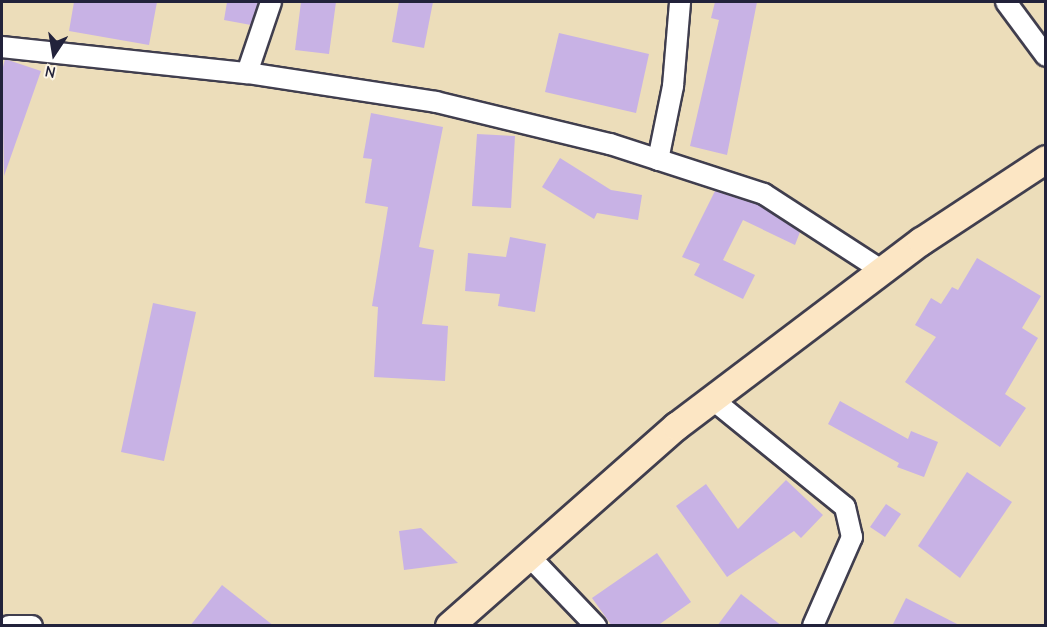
<!DOCTYPE html>
<html>
<head>
<meta charset="utf-8">
<style>
  body { margin:0 }
  #map { position:relative; width:1047px; height:627px; overflow:hidden; background:#ecddba; font-family:"Comic Neue",sans-serif }
  div>[style] { position:absolute }
  [style*='--x'] { left:calc(var(--x)*1px); top:calc(var(--y)*1px); width:calc(var(--w)*1px); rotate:calc(var(--a)*1deg) }
  .building>* { inset:0; background:#c8b2e5 }
  .roads { filter:drop-shadow(2px 0 #403e4e) drop-shadow(-2px 0 #403e4e) drop-shadow(0 2px #403e4e) drop-shadow(0 -2px #403e4e) }
  .street>* { height:20px; margin:-10px; padding:0 10px; transform-origin:10px; border-radius:10px; background:#fff }
  .secondary>* { height:27px; margin:-13.5px; padding:0 13.5px; transform-origin:13.5px; border-radius:13.5px; background:#fce6c4 }
  span { translate:-50% -50%; white-space:nowrap; text-align:center; line-height:1.15; -webkit-text-stroke:4.5px #fcf5e5; paint-order:stroke }
  .frame { position:absolute; inset:0; border:3px solid #22223b; pointer-events:none }
  .north { position:absolute; left:24px; top:24px; width:60px; height:60px; -webkit-text-stroke:4px #fcf5e5; paint-order:stroke; rotate:192deg; font-size:16px; font-weight:700; line-height:24px; text-align:center; color:#22223b }
  .north::after { content:''; display:block; margin:auto; width:21px; height:27px; background:#22223b; clip-path:polygon(50% 0,100% 100%,50% 72%,0 100%) }
</style>
</head>
<body>
<div id="map">
  <div class="building">
    <i style="clip-path:polygon(74px 2px,157px 2px,149px 45px,69px 31px)"></i>
    <i style="clip-path:polygon(227px 2px,258px 2px,251px 25px,224px 20px)"></i>
    <i style="clip-path:polygon(301px 2px,336px 2px,329px 54px,295px 50px)"></i>
    <i style="clip-path:polygon(399px 2px,433px 2px,424px 48px,392px 42px)"></i>
    <i style="clip-path:polygon(715px 2px,757px 2px,727px 155px,690px 146px,719px 20px,711px 18px)"></i>
    <i style="clip-path:polygon(559px 33px,649px 54px,636px 113px,545px 92px)"></i>
    <i style="clip-path:polygon(5px 59px,41px 71px,4px 176px,2px 71px)"></i>
    <i style="clip-path:polygon(371px 113px,443px 127px,419px 247px,434px 250px,422px 324px,448px 326px,445px 381px,374px 377px,378px 307px,372px 306px,388px 207px,365px 203px,372px 159px,363px 158px)"></i>
    <i style="clip-path:polygon(477px 134px,515px 136px,511px 208px,472px 206px)"></i>
    <i style="clip-path:polygon(560px 158px,611px 190px,642px 195px,638px 220px,597px 213px,594px 219px,542px 187px)"></i>
    <i style="clip-path:polygon(715px 191px,759px 205px,800px 232px,795px 245px,743px 220px,723px 260px,755px 275px,743px 299px,694px 275px,700px 264px,682px 257px)"></i>
    <i style="clip-path:polygon(510px 237px,546px 244px,535px 312px,498px 306px,500px 294px,465px 291px,468px 253px,506px 257px)"></i>
    <i style="clip-path:polygon(977px 258px,1041px 296px,1022px 328px,1038px 338px,1005px 394px,1026px 408px,1000px 447px,905px 382px,936px 337px,915px 325px,931px 298px,941px 304px,952px 287px,958px 290px)"></i>
    <i style="clip-path:polygon(153px 303px,196px 312px,164px 461px,121px 452px)"></i>
    <i style="clip-path:polygon(840px 401px,908px 439px,911px 431px,938px 442px,924px 477px,897px 467px,899px 463px,828px 424px)"></i>
    <i style="clip-path:polygon(967px 472px,1012px 502px,960px 578px,918px 546px)"></i>
    <i style="clip-path:polygon(786px 480px,823px 515px,801px 538px,794px 531px,727px 577px,676px 506px,706px 484px,738px 529px)"></i>
    <i style="clip-path:polygon(886px 504px,901px 514px,885px 537px,870px 527px)"></i>
    <i style="clip-path:polygon(421px 528px,458px 563px,404px 570px,399px 531px)"></i>
    <i style="clip-path:polygon(657px 553px,691px 602px,657px 626px,612px 626px,592px 598px)"></i>
    <i style="clip-path:polygon(222px 585px,274px 626px,190px 626px)"></i>
    <i style="clip-path:polygon(741px 594px,782px 626px,717px 626px)"></i>
    <i style="clip-path:polygon(906px 598px,961px 626px,892px 626px)"></i>
  </div>
  <div class="roads">
    <div class="street">
      <i style="--x:1006;--y:2;--w:67;--a:53.5"></i>
      <i style="--x:2;--y:47;--w:246;--a:6.1"></i>
      <i style="--x:247;--y:73;--w:191;--a:8.7"></i>
      <i style="--x:436;--y:102;--w:179;--a:13.6"></i>
      <i style="--x:610;--y:144;--w:162;--a:18"></i>
      <i style="--x:764;--y:194;--w:140;--a:33"></i>
      <i style="--x:247;--y:73;--w:75;--a:-71.3"></i>
      <i style="--x:658;--y:160;--w:76;--a:-78.5"></i>
      <i style="--x:673;--y:86;--w:84;--a:-85.2"></i>
      <i style="--x:712;--y:399;--w:171;--a:39.1"></i>
      <i style="--x:845;--y:507;--w:31;--a:77"></i>
      <i style="--x:852;--y:537;--w:97;--a:113.7"></i>
      <i style="--x:529;--y:556;--w:97;--a:46.3"></i>
      <i style="--x:9;--y:626;--w:23;--a:0"></i>
    </div>
    <div class="secondary">
      <i style="--x:449;--y:626;--w:303;--a:-41.4"></i>
      <i style="--x:676;--y:426;--w:307;--a:-37.1"></i>
      <i style="--x:921;--y:241;--w:149;--a:-33.3"></i>
    </div>
  </div>
  <div class="frame"></div>
  <div class="north">N</div>
</div>
</body>
</html>
